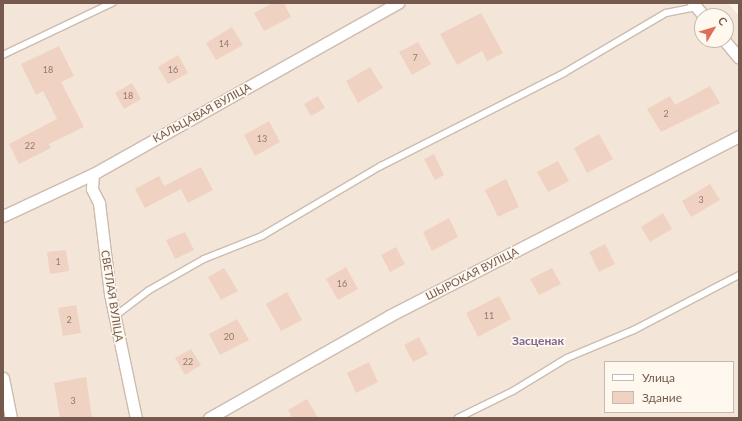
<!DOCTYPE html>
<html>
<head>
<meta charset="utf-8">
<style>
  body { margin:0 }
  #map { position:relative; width:742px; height:421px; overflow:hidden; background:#fcf4e9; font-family:Lato,sans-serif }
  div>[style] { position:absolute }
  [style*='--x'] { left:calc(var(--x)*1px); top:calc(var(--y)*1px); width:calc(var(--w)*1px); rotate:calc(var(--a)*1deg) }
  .residential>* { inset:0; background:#f3e5d7 }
  .building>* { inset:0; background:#f0d2c2 }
  .roads { filter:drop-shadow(1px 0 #cdbbaf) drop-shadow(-1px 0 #cdbbaf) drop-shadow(0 1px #cdbbaf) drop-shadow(0 -1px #cdbbaf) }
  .service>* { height:5.5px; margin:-2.75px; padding:0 2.75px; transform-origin:2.75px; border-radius:2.75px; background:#fff }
  .minor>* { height:11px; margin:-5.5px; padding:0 5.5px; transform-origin:5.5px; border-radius:5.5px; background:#fff }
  span { translate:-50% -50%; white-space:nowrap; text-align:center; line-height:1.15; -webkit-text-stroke:3px #fef8ef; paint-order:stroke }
  .number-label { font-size:9px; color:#94786a }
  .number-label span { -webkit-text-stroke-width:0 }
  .street-label { font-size:11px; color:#755a4d }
  .neighbourhood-label { font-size:12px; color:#806691; font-weight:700 }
  .frame { position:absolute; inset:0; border:4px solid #755a4d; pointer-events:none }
  .legend { position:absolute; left:604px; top:361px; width:130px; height:52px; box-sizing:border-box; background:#fef8ef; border:1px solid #c7b9ae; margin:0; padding:5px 7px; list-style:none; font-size:12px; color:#755a4d }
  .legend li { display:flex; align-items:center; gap:8px; height:20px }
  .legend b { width:20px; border:1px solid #c7b9ae }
  .north { position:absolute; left:694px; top:8px; width:40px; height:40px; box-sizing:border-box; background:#fef8ef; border:1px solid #c7b9ae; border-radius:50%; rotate:52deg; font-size:11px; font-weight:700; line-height:16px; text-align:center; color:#755a4d }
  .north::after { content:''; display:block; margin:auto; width:14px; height:18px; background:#df6e54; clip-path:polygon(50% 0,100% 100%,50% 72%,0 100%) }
</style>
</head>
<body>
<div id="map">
  <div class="residential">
    <i style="clip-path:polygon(evenodd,3px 3px,728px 3px,739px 16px,739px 418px,3px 418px,3px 3px,702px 16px,726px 16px,726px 40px,702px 40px,702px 16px,3px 3px,605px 362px,733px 362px,733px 412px,605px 412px,605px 362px)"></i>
  </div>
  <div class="building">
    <i style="clip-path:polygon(273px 3px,284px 3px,291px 17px,264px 31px,254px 13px)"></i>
    <i style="clip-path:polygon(481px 13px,503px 53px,487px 61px,482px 51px,457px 65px,440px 34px)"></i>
    <i style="clip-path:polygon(232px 27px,243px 45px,216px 60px,206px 43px)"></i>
    <i style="clip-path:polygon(418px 42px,431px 64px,412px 75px,399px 52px)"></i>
    <i style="clip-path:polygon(59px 46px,74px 76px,61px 82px,84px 127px,49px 144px,51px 148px,19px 164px,9px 144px,57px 119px,43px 91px,36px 95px,21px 64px)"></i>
    <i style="clip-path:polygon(178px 55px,188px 73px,168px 84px,158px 67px)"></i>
    <i style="clip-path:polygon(370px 67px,383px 88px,358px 103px,346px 81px)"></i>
    <i style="clip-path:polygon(132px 83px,141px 99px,124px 109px,115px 93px)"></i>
    <i style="clip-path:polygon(710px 86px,720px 103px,661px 132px,647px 109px,670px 96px,675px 105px)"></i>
    <i style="clip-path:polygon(318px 96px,325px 108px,311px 116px,304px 104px)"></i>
    <i style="clip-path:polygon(269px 121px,280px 142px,255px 156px,244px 135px)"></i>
    <i style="clip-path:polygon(599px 134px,613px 159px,587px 173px,574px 148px)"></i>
    <i style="clip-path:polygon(434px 154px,444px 175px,435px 180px,424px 159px)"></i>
    <i style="clip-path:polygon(558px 161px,569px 181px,548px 192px,537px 172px)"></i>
    <i style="clip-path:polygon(201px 167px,213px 190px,188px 203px,181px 189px,145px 208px,135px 189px,159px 176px,164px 186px)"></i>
    <i style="clip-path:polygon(506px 179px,519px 207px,498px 217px,485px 190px)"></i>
    <i style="clip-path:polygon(710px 184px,720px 200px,691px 217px,682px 201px)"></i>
    <i style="clip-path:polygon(663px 213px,672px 229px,650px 242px,641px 227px)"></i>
    <i style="clip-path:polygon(449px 218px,458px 237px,432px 251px,423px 232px)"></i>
    <i style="clip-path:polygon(185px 232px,194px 250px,175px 259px,166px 240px)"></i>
    <i style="clip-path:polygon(605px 244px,615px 264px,599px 272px,589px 252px)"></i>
    <i style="clip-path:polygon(396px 247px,405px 264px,390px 272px,381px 255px)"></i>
    <i style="clip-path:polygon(66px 250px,69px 271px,50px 274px,47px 252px)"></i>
    <i style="clip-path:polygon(346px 267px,358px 289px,338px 300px,326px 279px)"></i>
    <i style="clip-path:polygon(224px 268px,238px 291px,221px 300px,208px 277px)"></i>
    <i style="clip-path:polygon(552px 268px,561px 284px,539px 295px,530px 279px)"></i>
    <i style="clip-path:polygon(287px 292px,302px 320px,281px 331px,266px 304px)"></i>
    <i style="clip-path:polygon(499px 296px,511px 319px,478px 337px,466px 313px)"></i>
    <i style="clip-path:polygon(76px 305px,81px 333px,63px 336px,58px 308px)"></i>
    <i style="clip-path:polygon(237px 319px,249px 340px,220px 355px,209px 334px)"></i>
    <i style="clip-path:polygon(419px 337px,428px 354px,413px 362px,404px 345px)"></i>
    <i style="clip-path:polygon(191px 349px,201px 365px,185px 375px,175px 358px)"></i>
    <i style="clip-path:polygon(369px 362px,378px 382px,356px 393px,347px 373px)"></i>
    <i style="clip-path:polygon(86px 377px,92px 418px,60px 418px,54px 383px)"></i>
    <i style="clip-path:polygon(307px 399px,318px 418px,292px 418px,288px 410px)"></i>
  </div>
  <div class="roads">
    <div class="service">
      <i style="--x:3;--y:55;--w:121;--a:-25.5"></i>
      <i style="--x:114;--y:317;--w:43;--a:-37.4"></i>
      <i style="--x:148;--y:291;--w:64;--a:-29.7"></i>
      <i style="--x:204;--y:259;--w:62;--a:-21.6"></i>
      <i style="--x:262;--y:236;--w:138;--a:-30.5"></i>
      <i style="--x:381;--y:166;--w:205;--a:-26.9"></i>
      <i style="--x:564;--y:73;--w:118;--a:-30.5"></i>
      <i style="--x:666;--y:13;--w:32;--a:-11"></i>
      <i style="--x:458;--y:418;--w:61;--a:-26.1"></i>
      <i style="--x:513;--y:391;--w:63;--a:-31.4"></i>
      <i style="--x:567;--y:358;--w:73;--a:-22.7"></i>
      <i style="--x:634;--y:330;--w:119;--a:-27.6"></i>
    </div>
    <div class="minor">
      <i style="--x:693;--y:3;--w:17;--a:50"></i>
      <i style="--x:724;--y:40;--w:23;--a:50"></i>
      <i style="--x:93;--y:174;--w:15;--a:94"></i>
      <i style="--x:92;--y:189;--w:16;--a:63"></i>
      <i style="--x:99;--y:203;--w:92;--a:83.1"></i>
      <i style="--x:110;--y:294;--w:127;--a:78.2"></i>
      <i style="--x:3;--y:216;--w:99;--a:-25"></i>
      <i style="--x:93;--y:174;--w:350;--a:-29.3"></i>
      <i style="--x:3;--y:378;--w:41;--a:78.7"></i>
      <i style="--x:209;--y:418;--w:207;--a:-29.5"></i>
      <i style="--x:389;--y:316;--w:394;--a:-27.2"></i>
    </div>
  </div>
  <div class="number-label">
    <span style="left:224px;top:44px">14</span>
    <span style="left:415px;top:58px">7</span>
    <span style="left:48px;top:70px">18</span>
    <span style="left:173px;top:70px">16</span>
    <span style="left:128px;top:96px">18</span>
    <span style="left:666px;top:114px">2</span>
    <span style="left:262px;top:139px">13</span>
    <span style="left:30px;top:146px">22</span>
    <span style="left:701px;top:200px">3</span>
    <span style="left:58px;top:262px">1</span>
    <span style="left:342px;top:284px">16</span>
    <span style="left:489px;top:316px">11</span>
    <span style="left:69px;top:320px">2</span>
    <span style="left:229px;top:337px">20</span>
    <span style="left:188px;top:362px">22</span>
    <span style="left:73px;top:401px">3</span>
  </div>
  <div class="street-label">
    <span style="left:202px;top:113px;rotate:-29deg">КАЛЬЦАВАЯ ВУЛІЦА</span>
    <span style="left:472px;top:274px;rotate:-27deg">ШЫРОКАЯ ВУЛІЦА</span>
    <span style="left:112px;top:296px;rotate:81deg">СВЕТЛАЯ ВУЛІЦА</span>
  </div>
  <div class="neighbourhood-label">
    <span style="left:538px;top:341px">Засценак</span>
  </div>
  <div class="frame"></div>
  <ul class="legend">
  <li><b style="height:5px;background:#fff"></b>Улица</li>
  <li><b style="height:11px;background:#f0d2c2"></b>Здание</li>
  </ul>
  <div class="north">С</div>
</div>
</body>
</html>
